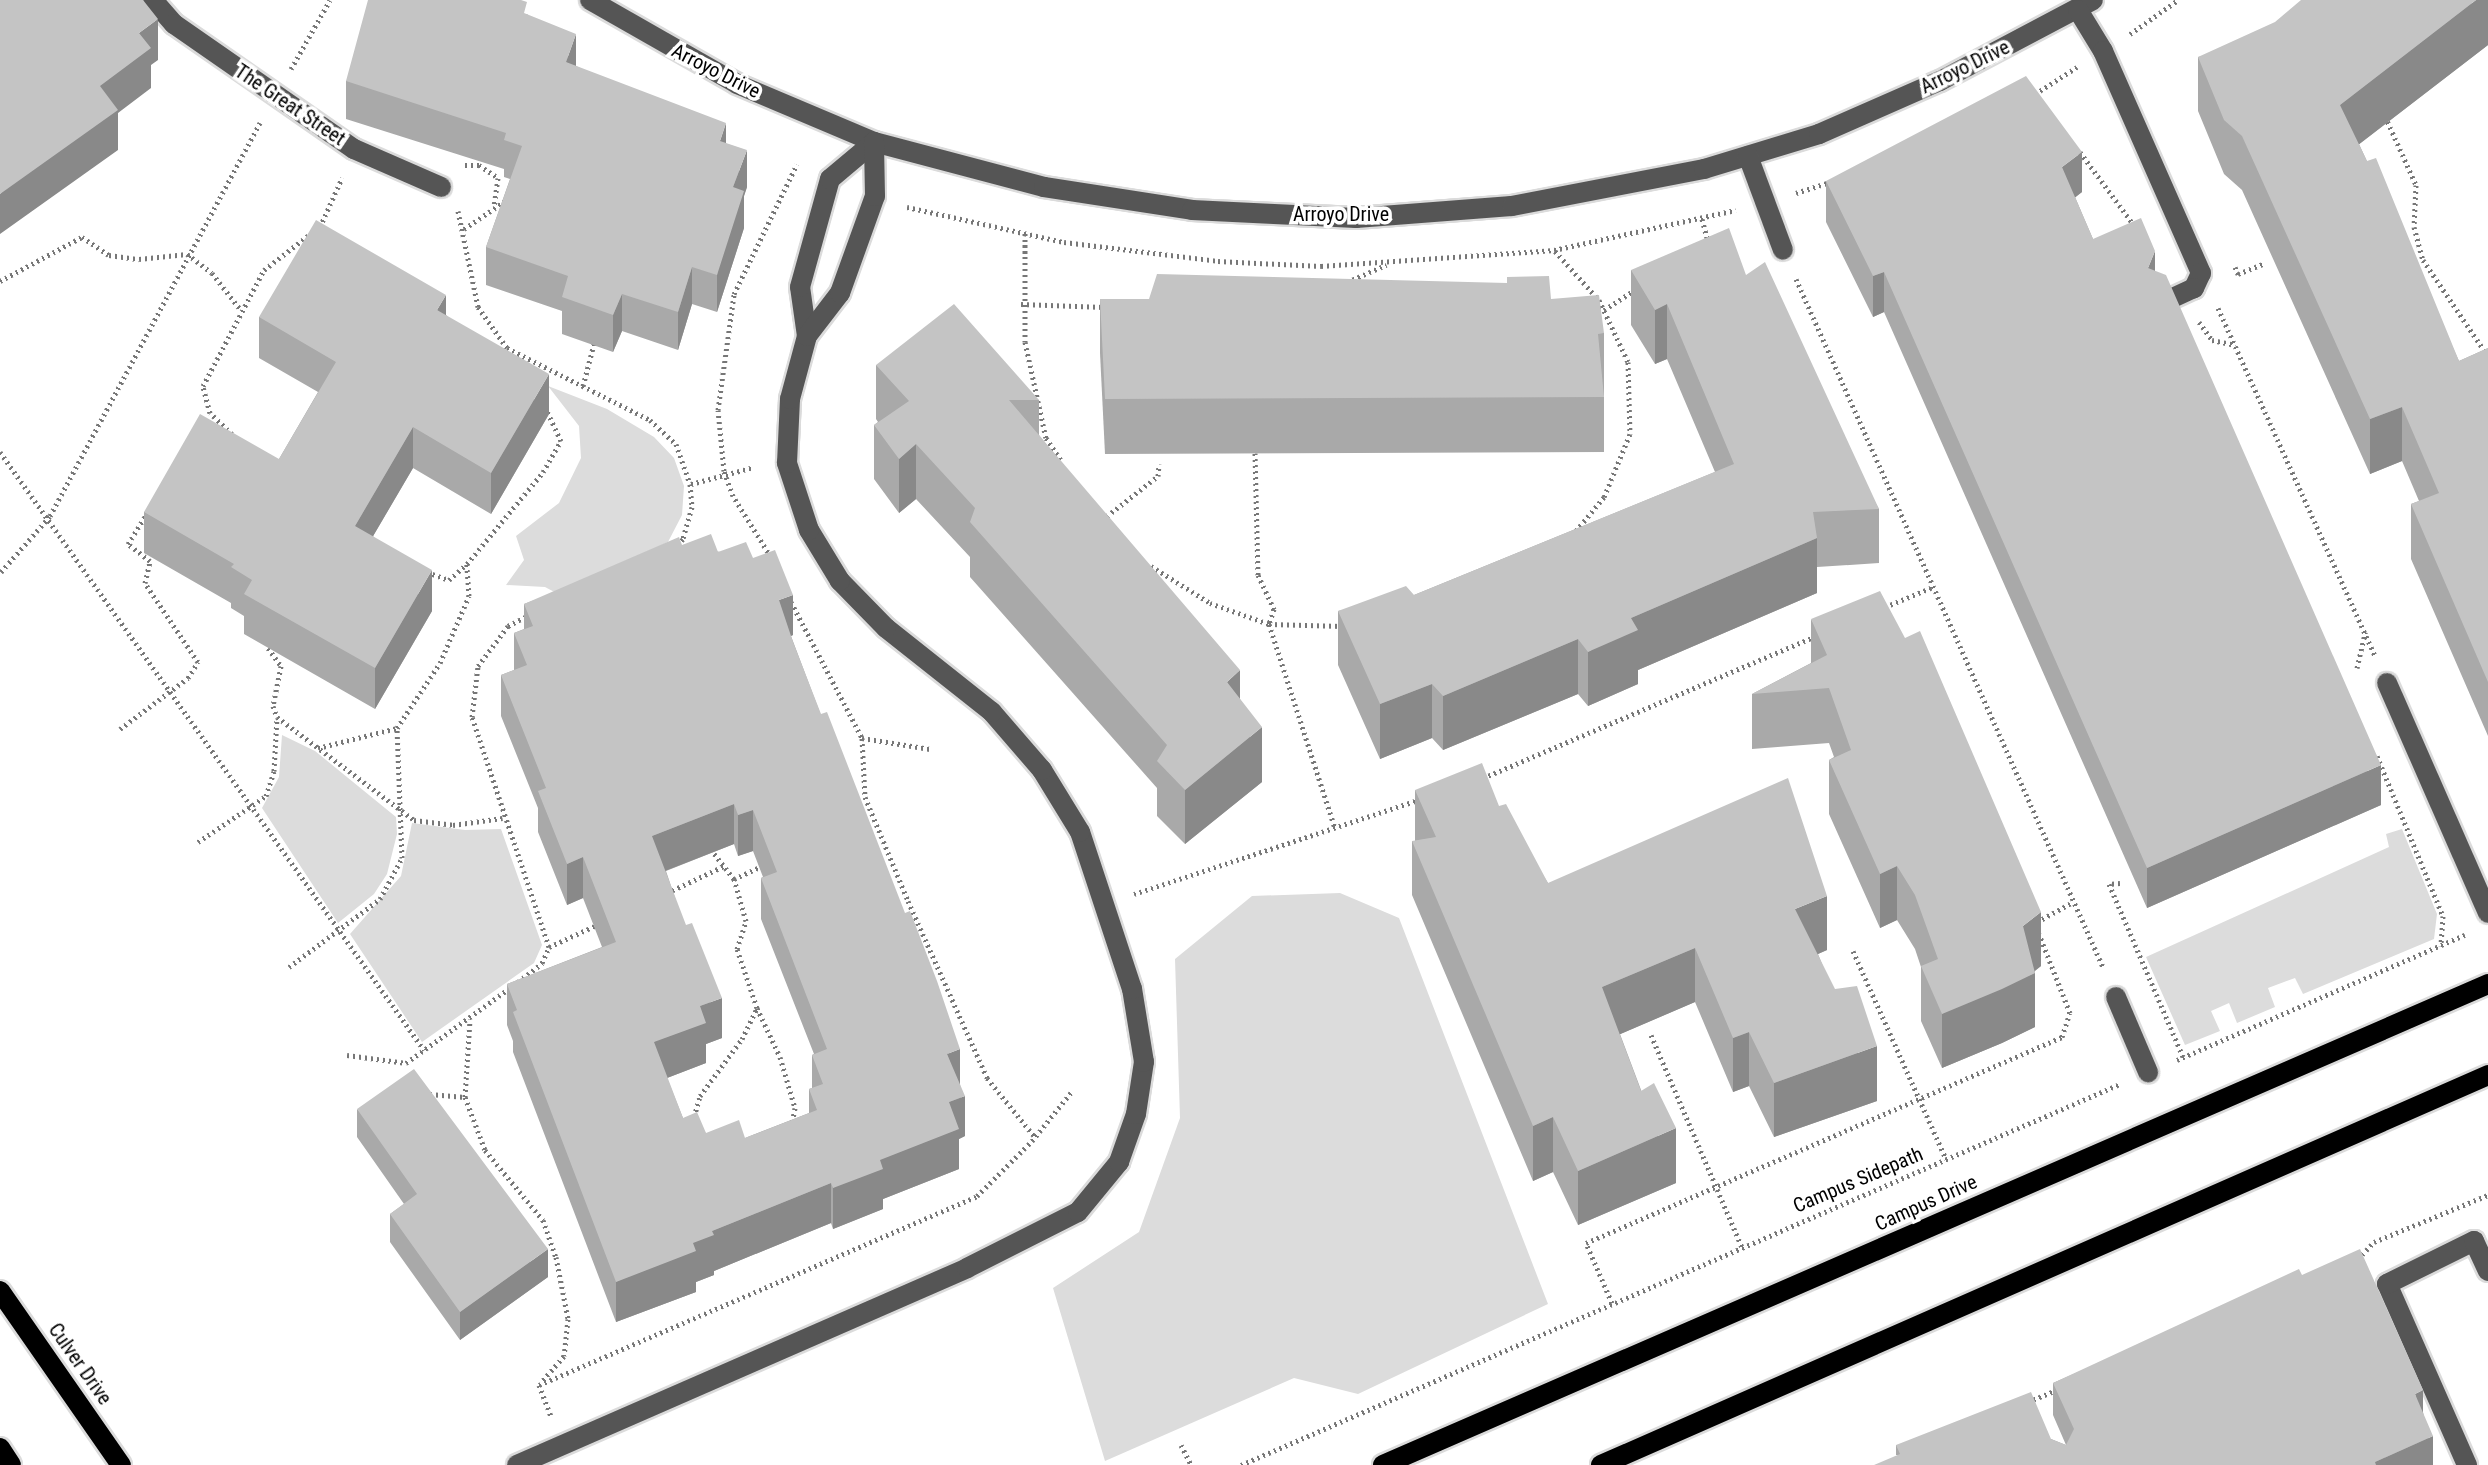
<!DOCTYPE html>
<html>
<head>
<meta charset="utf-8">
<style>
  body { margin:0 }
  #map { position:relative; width:2488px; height:1465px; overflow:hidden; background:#fff; font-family:"Roboto Condensed",sans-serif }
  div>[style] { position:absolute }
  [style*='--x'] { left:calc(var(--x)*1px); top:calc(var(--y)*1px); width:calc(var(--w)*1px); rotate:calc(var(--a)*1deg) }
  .green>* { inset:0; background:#dcdcdc }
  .path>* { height:5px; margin-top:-2.5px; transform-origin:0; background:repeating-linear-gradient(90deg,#777 0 2px,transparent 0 6px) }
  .roads { filter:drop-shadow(2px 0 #dbdbdb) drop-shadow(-2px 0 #dbdbdb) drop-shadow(0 2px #dbdbdb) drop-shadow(0 -2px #dbdbdb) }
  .minor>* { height:20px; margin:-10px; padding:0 10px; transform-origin:10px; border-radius:10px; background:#555 }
  .major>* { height:20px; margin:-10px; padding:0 10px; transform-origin:10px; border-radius:10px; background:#000 }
  .wall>* { inset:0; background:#a9a9a9 }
  .shaded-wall>* { inset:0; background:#898989 }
  .building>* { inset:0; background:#c4c4c4 }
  span { translate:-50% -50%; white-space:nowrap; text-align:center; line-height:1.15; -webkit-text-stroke:7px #fff; paint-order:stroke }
  .street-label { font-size:20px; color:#000 }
</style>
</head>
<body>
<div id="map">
  <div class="green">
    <i style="clip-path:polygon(548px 386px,607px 409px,654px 437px,674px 458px,684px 486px,682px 515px,668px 542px,560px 595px,545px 587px,506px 585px,524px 560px,516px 536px,559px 503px,581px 458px,579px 426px)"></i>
    <i style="clip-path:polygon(282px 735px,315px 751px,396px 817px,397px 834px,387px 874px,374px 894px,338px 923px,262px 808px,279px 777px)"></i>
    <i style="clip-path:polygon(412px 823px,465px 830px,501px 829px,542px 945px,534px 963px,422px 1042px,350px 934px,401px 876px)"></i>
    <i style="clip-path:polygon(2402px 829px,2437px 914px,2434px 939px,2303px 994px,2295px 978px,2268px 988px,2275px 1007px,2237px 1023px,2229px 1003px,2211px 1011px,2220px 1031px,2185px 1045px,2146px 957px,2389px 847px,2386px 834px)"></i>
    <i style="clip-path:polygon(1340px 893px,1399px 918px,1548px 1304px,1358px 1394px,1294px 1378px,1105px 1461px,1053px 1288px,1139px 1232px,1180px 1118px,1175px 959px,1252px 896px)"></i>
  </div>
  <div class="path">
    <i style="--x:2130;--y:34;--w:59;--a:-35.3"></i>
    <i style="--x:291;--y:69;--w:79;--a:-60.5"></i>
    <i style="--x:2035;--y:94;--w:50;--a:-32.7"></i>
    <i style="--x:2385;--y:116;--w:76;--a:65.8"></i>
    <i style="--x:2416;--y:185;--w:42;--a:92.7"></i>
    <i style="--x:2414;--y:227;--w:34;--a:75"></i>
    <i style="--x:2423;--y:260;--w:116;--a:55.9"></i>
    <i style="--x:2080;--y:152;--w:89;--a:53.6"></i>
    <i style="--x:465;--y:165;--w:14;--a:0"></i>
    <i style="--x:479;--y:165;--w:23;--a:34"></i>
    <i style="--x:498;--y:178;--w:29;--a:98"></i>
    <i style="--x:1796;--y:193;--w:38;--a:-18"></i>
    <i style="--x:907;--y:207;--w:161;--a:12.6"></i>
    <i style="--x:1064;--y:242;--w:155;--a:7"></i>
    <i style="--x:1218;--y:261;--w:103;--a:2.8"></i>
    <i style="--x:1321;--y:266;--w:234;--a:-3.9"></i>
    <i style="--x:1554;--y:250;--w:186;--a:-12.4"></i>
    <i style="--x:458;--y:211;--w:98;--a:78.2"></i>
    <i style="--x:478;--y:307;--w:50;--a:54.7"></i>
    <i style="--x:507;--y:348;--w:160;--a:26.7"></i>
    <i style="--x:650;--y:420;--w:35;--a:43"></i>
    <i style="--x:676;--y:444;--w:42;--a:70.7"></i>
    <i style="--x:690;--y:484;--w:23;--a:85"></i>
    <i style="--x:692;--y:507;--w:33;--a:106"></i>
    <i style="--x:683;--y:539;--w:10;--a:135"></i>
    <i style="--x:1702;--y:219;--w:24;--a:75"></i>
    <i style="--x:320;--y:227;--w:54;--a:-65.8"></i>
    <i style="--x:464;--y:229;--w:50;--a:-34.3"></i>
    <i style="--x:1025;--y:233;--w:109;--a:90"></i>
    <i style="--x:1025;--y:342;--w:98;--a:77.7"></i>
    <i style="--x:1046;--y:438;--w:29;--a:56"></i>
    <i style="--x:1555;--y:251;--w:66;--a:48.1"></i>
    <i style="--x:1599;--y:300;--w:68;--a:64.9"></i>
    <i style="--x:1628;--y:362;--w:72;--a:88.4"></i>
    <i style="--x:1630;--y:434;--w:68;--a:112.4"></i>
    <i style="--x:1604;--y:497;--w:44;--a:129.5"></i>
    <i style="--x:2235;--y:267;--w:8;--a:67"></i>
    <i style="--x:2238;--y:274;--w:27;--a:-22"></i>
    <i style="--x:1796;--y:279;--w:753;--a:65.95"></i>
    <i style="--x:0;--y:281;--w:93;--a:-28.2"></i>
    <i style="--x:82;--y:237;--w:32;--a:34"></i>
    <i style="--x:109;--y:255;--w:30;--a:8"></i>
    <i style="--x:139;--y:259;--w:48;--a:-5.9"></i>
    <i style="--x:187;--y:254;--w:31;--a:37"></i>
    <i style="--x:212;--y:273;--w:46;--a:52.1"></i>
    <i style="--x:1347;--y:282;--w:43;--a:-23.6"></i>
    <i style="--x:1021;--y:304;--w:83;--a:2.1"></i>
    <i style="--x:2218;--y:308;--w:382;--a:65.7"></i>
    <i style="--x:1604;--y:310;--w:35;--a:-33"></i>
    <i style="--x:2199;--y:322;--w:22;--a:54"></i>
    <i style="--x:2212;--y:340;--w:24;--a:12"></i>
    <i style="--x:583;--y:386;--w:48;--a:-75.4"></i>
    <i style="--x:232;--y:434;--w:30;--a:-136"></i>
    <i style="--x:210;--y:413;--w:28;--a:-105"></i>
    <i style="--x:203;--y:386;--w:131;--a:-62.3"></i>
    <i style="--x:264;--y:270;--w:57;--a:-37.9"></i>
    <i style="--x:0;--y:452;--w:733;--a:54.66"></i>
    <i style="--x:1255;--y:453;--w:122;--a:88.6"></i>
    <i style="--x:1258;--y:575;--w:38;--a:65"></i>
    <i style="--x:1274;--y:609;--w:16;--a:108"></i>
    <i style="--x:1269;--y:624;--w:214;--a:72.1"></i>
    <i style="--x:691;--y:484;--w:65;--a:-15.1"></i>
    <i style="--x:1102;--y:520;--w:71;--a:-38.2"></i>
    <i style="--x:1158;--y:476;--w:12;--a:-85"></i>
    <i style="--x:771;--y:557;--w:72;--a:-121.9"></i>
    <i style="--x:733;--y:496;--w:27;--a:-110"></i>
    <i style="--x:724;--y:471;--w:61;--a:-95.6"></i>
    <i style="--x:718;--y:410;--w:117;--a:-82.1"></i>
    <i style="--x:734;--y:294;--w:144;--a:-64.1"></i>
    <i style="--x:1151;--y:566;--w:70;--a:32.1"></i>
    <i style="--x:1210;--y:603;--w:63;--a:19.6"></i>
    <i style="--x:1269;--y:624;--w:73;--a:1.6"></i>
    <i style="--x:1;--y:572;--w:74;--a:-48.8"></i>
    <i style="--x:50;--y:516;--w:446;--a:-61.9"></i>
    <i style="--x:427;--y:572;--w:23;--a:20"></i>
    <i style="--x:449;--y:580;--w:24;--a:-42"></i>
    <i style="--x:791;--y:602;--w:153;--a:62.4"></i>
    <i style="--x:862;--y:738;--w:69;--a:9.2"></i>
    <i style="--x:1885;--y:607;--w:52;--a:-22.6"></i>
    <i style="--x:268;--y:648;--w:22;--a:54"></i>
    <i style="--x:281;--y:666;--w:41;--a:101.3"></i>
    <i style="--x:273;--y:706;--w:12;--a:70"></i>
    <i style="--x:2357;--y:668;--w:37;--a:-77"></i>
    <i style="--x:120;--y:729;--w:85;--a:-36.9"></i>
    <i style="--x:188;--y:678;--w:19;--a:-58"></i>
    <i style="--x:198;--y:662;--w:95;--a:-123.9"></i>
    <i style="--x:145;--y:583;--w:23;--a:-77"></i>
    <i style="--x:150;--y:561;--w:28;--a:-142"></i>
    <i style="--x:128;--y:544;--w:34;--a:-58"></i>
    <i style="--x:862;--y:738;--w:59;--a:87.1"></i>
    <i style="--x:865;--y:797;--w:113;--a:67.5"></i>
    <i style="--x:908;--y:901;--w:194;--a:65.9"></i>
    <i style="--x:987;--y:1078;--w:76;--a:50.9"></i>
    <i style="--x:318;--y:748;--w:81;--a:-14.2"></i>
    <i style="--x:2377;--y:756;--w:173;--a:67.6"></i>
    <i style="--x:2443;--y:916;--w:30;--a:94"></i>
    <i style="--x:1483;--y:778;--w:362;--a:-23.1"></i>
    <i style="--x:198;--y:842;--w:82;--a:-34.1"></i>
    <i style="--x:266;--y:796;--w:26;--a:-72"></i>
    <i style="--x:274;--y:771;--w:54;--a:-86.8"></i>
    <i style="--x:277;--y:717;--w:171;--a:36.9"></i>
    <i style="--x:414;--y:820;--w:39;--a:7"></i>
    <i style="--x:453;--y:825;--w:50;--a:-8"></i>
    <i style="--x:734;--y:879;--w:31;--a:-25"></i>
    <i style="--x:2120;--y:883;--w:11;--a:175"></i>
    <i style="--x:2109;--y:884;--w:188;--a:66.8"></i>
    <i style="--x:667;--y:893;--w:63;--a:-25.3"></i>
    <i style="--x:1134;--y:894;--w:302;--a:-18.3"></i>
    <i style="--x:2037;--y:922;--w:41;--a:-29.1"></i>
    <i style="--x:549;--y:947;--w:55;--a:-24.7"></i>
    <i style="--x:1853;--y:951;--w:228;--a:65.9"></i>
    <i style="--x:289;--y:967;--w:114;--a:-36.8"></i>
    <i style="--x:380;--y:899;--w:47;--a:-61.8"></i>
    <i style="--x:402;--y:858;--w:130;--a:-92.2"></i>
    <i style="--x:397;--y:728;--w:78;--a:-56.5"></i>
    <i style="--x:440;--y:663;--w:73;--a:-66.6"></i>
    <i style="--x:469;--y:596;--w:32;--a:-94"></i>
    <i style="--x:467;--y:564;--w:119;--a:-50.4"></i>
    <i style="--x:543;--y:472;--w:36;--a:-60"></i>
    <i style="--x:561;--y:441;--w:38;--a:-115"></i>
    <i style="--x:518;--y:982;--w:31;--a:-38"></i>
    <i style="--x:542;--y:963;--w:17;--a:-66"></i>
    <i style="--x:549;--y:947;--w:243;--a:-108.5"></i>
    <i style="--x:472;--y:717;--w:51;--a:-83.3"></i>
    <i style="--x:478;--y:666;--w:50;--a:-53.1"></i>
    <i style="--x:508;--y:626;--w:21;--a:-28"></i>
    <i style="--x:757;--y:1008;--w:54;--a:64.9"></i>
    <i style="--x:780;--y:1057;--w:53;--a:73.6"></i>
    <i style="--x:795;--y:1108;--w:15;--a:101"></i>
    <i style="--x:1651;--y:1035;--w:231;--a:66.8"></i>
    <i style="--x:347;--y:1055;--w:60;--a:7.7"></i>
    <i style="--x:406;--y:1063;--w:128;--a:-35.8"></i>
    <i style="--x:2177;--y:1060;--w:314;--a:-23.5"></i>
    <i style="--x:430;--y:1094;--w:35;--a:5"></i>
    <i style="--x:465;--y:1097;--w:78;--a:-86.3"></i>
    <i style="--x:465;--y:1097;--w:57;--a:69.3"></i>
    <i style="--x:485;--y:1150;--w:91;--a:50.4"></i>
    <i style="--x:543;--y:1220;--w:39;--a:71"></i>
    <i style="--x:556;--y:1257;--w:63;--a:79"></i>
    <i style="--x:568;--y:1319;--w:37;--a:96"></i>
    <i style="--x:564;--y:1356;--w:33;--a:131"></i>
    <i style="--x:694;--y:1117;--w:22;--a:-74"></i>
    <i style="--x:700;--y:1096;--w:71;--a:-53.6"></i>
    <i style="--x:742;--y:1039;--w:34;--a:-64"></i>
    <i style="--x:757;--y:1008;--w:62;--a:-108.7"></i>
    <i style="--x:737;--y:949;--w:29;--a:-72"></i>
    <i style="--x:746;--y:921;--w:44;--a:-105.9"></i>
    <i style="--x:734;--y:879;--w:39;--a:-128"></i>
    <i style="--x:2358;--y:1259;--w:23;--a:-47"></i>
    <i style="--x:2374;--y:1242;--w:123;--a:-22.4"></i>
    <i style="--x:1612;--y:1303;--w:65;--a:-113.4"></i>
    <i style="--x:1586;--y:1243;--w:519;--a:-23.4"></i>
    <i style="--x:2062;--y:1037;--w:25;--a:-72"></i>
    <i style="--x:2070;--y:1013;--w:85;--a:-111.4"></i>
    <i style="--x:539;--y:1385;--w:477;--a:-23.3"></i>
    <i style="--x:977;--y:1196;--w:78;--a:-45"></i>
    <i style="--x:1032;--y:1141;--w:65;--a:-51.2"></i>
    <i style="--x:539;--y:1385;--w:34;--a:69"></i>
    <i style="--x:2028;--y:1402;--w:34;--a:-23"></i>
    <i style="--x:1181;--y:1445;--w:22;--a:63"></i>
    <i style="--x:1241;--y:1465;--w:958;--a:-23.43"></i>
  </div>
  <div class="roads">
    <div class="minor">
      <i style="--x:153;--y:0;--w:32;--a:49"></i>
      <i style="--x:174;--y:24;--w:219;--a:34.8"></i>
      <i style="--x:354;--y:149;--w:95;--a:23.6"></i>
      <i style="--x:590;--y:0;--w:169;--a:29.7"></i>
      <i style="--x:737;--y:84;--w:149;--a:22.9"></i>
      <i style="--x:874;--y:142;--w:176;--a:14.8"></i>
      <i style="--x:1044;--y:187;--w:150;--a:8.8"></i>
      <i style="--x:1192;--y:210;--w:164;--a:2.8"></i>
      <i style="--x:1356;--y:218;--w:156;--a:-4.4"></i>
      <i style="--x:1512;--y:206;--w:196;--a:-10.9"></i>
      <i style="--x:1704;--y:169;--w:120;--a:-16.9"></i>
      <i style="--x:1819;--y:134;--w:132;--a:-23.7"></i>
      <i style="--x:1940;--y:81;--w:173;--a:-27.9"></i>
      <i style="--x:2078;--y:10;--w:48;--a:58.6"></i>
      <i style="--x:2103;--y:51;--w:243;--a:66.2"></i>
      <i style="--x:2201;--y:273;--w:17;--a:115"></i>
      <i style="--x:2194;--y:288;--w:38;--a:155"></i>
      <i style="--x:1748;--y:156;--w:100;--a:69.6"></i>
      <i style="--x:807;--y:336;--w:49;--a:-98.1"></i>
      <i style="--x:800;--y:287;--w:112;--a:-74.5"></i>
      <i style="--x:830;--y:179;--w:57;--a:-40.1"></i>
      <i style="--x:2387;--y:683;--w:251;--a:66.3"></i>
      <i style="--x:2116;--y:997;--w:82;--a:66.9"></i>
      <i style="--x:517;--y:1465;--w:491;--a:-23.6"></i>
      <i style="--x:967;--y:1268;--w:124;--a:-26.8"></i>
      <i style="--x:1078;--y:1212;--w:65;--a:-50.6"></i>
      <i style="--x:1119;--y:1162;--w:51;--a:-70.5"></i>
      <i style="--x:1136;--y:1114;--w:53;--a:-81.3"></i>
      <i style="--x:1144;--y:1062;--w:74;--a:-99.3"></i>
      <i style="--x:1132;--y:989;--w:165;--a:-108.3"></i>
      <i style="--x:1080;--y:832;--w:73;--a:-121.5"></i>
      <i style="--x:1042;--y:770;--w:77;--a:-130.8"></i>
      <i style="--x:992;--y:712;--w:135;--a:-141.6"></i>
      <i style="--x:886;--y:628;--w:66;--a:-134.4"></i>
      <i style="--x:840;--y:581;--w:60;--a:-121.3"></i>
      <i style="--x:809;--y:530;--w:71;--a:-108.2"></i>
      <i style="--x:787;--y:463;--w:64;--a:-87.3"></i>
      <i style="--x:790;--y:399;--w:65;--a:-74.9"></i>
      <i style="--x:807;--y:336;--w:54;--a:-52.5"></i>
      <i style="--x:840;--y:293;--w:103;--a:-70.2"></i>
      <i style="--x:875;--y:196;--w:54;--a:-91.1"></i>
      <i style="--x:2467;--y:1465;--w:198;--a:-113.8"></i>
      <i style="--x:2387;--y:1284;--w:97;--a:-26.3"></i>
      <i style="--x:2474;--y:1241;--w:33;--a:65"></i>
    </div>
    <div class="major">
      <i style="--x:0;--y:1291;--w:212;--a:55.2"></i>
      <i style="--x:0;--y:1448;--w:20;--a:57"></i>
      <i style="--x:1383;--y:1465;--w:1205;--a:-23.52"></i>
      <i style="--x:1601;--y:1465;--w:969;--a:-23.73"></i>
    </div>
  </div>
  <div class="wall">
    <i style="clip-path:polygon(2488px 0,2488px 45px,2359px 144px,2459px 361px,2488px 348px,2488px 736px,2411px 559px,2411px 504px,2419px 501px,2402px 461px,2370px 474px,2242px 190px,2224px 174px,2198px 111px,2198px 57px)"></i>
    <i style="clip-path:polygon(527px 14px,576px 66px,726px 143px,747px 187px,744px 196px,744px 228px,717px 312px,692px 304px,678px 350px,622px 331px,613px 352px,562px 334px,562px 311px,486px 285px,486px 247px,510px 179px,504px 177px,504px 169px,346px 119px,346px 81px)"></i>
    <i style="clip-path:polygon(1826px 181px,2082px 192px,2075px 197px,2093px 239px,2155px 271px,2381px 805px,2147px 908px,1884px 312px,1873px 317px,1826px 222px)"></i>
    <i style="clip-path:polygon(1631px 270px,1746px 275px,1879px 509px,1879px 563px,1817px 567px,1817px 593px,1638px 670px,1638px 684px,1588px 706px,1578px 694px,1443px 750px,1432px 738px,1380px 759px,1338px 665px,1338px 611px,1414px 595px,1715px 472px,1667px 359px,1655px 364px,1631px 325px)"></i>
    <i style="clip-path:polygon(1100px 299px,1551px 299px,1604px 333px,1604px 452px,1105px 454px,1100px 353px)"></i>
    <i style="clip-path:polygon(446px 315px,549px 414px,491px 514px,413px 468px,373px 536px,432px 611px,375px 709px,244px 634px,244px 616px,231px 608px,231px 603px,144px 553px,144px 512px,279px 459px,318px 392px,259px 358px,259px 317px)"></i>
    <i style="clip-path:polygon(876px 365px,1039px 400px,1039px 435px,1240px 699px,1262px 782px,1185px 844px,1157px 816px,1157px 788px,970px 577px,970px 557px,916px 499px,899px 513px,874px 479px,874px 425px,878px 422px,876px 419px)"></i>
    <i style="clip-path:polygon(evenodd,682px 545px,753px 558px,793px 635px,791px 636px,960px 1084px,965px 1136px,959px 1139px,959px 1169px,883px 1199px,883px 1209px,833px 1229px,831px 1223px,714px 1271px,714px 1275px,696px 1282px,696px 1292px,616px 1322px,513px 1052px,513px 1041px,507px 1025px,507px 984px,602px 947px,583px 898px,567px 905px,538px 832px,538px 808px,501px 716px,501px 675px,514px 670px,514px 633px,524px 629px,524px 604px,682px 545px,734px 844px,738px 856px,753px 851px,763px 877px,761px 878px,761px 919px,814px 1054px,812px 1055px,812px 1088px,809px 1089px,809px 1113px,745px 1138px,706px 1133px,683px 1118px,667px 1078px,706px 1063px,706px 1044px,722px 1038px,666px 871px,734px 844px)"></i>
    <i style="clip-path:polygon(1811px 619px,2041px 966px,2035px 971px,2035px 1027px,2002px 1043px,1942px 1068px,1921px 1021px,1921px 967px,1915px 949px,1897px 920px,1880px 928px,1829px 814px,1829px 760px,1834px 757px,1829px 743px,1752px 749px,1752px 694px,1811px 663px)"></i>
    <i style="clip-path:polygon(1415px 790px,1499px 806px,1548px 883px,1827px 950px,1818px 954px,1877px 1101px,1774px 1137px,1749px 1086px,1733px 1092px,1695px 1002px,1620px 1034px,1676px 1183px,1578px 1225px,1553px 1172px,1533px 1181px,1412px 895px,1412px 841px,1415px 841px)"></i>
    <i style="clip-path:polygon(357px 1109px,548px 1277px,460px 1340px,390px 1242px,390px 1214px,404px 1204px,357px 1137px)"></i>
    <i style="clip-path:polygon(2302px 1275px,2423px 1412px,2433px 1465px,1896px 1455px,1896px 1445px,2051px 1439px,2066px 1445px,2053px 1415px,2053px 1383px)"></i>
  </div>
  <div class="shaded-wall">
    <i style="clip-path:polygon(2476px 0,2488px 0,2488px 45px,2340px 159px,2340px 105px)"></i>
    <i style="clip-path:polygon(158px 19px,158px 60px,151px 65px,151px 88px,118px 113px,118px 150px,0 234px,0 194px,139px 33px)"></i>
    <i style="clip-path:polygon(576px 34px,576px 71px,566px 62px)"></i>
    <i style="clip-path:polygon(726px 123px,726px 160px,720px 141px)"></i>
    <i style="clip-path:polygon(747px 150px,747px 187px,744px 196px,744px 228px,717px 312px,717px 275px,733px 187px)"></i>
    <i style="clip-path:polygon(2082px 152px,2082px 192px,2062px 208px,2062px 167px)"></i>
    <i style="clip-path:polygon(2155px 251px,2155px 292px,2148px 268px)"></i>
    <i style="clip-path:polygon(692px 267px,692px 304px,678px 350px,678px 312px)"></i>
    <i style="clip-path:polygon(1884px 272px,1884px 312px,1873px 317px,1873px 276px)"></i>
    <i style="clip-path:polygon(622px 294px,622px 331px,613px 352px,613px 315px)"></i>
    <i style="clip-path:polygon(446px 295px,446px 336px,437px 310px)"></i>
    <i style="clip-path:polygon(1667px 304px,1667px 359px,1655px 364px,1655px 310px)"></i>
    <i style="clip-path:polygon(549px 374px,549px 414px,491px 514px,491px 473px)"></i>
    <i style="clip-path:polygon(2402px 407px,2402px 461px,2370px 474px,2370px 419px)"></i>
    <i style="clip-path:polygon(413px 427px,413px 468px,355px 567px,355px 526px)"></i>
    <i style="clip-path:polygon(916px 444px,916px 499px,899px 513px,899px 459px)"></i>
    <i style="clip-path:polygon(1817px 538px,1817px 593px,1638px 670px,1638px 684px,1588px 706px,1588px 652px,1631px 618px)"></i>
    <i style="clip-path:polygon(432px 570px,432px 611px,375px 709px,375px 668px)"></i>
    <i style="clip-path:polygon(793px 595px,793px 635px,779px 641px,779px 600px)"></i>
    <i style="clip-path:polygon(1578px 639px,1578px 694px,1443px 750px,1443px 696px)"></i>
    <i style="clip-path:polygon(1240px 670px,1240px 724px,1227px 682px)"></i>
    <i style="clip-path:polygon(1432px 684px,1432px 738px,1380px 759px,1380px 704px)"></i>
    <i style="clip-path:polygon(1262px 727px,1262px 782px,1185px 844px,1185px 790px)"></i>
    <i style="clip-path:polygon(2381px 765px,2381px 805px,2147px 908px,2147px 868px)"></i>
    <i style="clip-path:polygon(734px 804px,734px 844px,652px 876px,652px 836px)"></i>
    <i style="clip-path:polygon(753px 810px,753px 851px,738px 856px,738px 815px)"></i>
    <i style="clip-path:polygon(583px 857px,583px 898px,567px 905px,567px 864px)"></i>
    <i style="clip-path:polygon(1897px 866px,1897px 920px,1880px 928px,1880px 874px)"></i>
    <i style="clip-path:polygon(1827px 896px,1827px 950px,1795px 964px,1795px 909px)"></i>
    <i style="clip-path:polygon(2041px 912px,2041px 966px,2028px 976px,2035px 973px,2035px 1027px,2002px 1043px,1942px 1068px,1942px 1014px,2023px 926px)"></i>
    <i style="clip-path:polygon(1695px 948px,1695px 1002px,1602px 1042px,1602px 987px)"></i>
    <i style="clip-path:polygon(722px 998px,722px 1038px,706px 1044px,706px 1063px,654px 1083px,654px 1042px,700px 1006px)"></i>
    <i style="clip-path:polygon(1749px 1032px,1749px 1086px,1733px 1092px,1733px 1038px)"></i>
    <i style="clip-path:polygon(1877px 1046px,1877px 1101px,1774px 1137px,1774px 1083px)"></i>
    <i style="clip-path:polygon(960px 1049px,960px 1090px,947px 1054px)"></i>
    <i style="clip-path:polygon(965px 1096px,965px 1136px,959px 1139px,959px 1169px,883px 1199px,883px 1209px,833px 1229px,833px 1188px,949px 1102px)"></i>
    <i style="clip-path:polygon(1553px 1117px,1553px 1172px,1533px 1181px,1533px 1126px)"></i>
    <i style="clip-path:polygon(1676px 1128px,1676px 1183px,1578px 1225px,1578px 1171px)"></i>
    <i style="clip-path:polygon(831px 1183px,831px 1223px,714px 1271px,714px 1275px,696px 1282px,696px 1292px,616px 1322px,616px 1282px,712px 1231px)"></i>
    <i style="clip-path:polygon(548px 1249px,548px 1277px,460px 1340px,460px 1312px)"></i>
    <i style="clip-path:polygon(2423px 1390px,2423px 1422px,2415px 1394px)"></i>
    <i style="clip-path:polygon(2433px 1436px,2433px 1465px,2375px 1465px,2375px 1462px)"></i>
  </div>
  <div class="building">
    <i style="clip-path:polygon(0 0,143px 0,158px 19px,139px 33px,151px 48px,100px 86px,118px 110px,0 194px)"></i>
    <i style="clip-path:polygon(368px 0,521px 0,527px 2px,524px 13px,576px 34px,566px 62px,726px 123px,720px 141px,747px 150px,733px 187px,744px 191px,717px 275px,692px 267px,678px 312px,622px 294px,613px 315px,562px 297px,568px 276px,486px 247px,522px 146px,504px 140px,506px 133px,346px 81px)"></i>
    <i style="clip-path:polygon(2301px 0,2476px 0,2340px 105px,2367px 161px,2376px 158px,2459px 361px,2488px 348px,2488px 682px,2411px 504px,2439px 493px,2402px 407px,2370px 419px,2242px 136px,2224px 120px,2198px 57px,2275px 22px)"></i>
    <i style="clip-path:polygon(2026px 76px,2082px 152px,2062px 167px,2093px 239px,2141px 218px,2155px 251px,2148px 268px,2166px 275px,2381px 765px,2147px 868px,1884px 272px,1873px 276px,1826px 181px)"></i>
    <i style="clip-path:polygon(316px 220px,446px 295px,437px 310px,549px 374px,491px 473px,413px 427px,355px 526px,432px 570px,375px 668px,244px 594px,252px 580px,231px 567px,234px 564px,144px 512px,200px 414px,279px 459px,336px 362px,259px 317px)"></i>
    <i style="clip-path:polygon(1729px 228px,1746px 275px,1765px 262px,1879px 509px,1813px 512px,1817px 538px,1631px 618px,1638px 630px,1588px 652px,1578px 639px,1443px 696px,1432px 684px,1380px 704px,1338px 611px,1406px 586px,1414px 595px,1734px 464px,1667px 304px,1655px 310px,1631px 270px)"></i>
    <i style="clip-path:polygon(1157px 274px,1507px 283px,1507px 277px,1549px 276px,1551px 299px,1599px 295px,1604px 333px,1598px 334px,1604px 397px,1105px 399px,1100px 299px,1149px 299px)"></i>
    <i style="clip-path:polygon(954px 304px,1039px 400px,1009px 400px,1240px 670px,1227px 682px,1262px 727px,1185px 790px,1157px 761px,1167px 745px,970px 522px,975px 508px,916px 444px,899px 459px,874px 425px,909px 401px,876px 365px)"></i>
    <i style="clip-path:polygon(evenodd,711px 534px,718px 552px,746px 542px,753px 558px,775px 550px,793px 595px,779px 600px,793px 642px,821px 714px,827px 712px,905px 913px,910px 911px,937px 981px,960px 1049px,947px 1054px,965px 1096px,949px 1102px,959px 1129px,880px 1160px,883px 1169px,833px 1188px,831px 1183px,712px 1231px,714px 1235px,693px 1243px,696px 1251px,616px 1282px,513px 1012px,517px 1010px,507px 984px,616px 942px,583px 857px,567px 864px,538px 791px,546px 788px,501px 675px,527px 665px,514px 633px,533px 626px,524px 604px,679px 537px,682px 545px,711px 534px,734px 804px,738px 815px,753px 810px,777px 872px,761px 878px,827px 1049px,812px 1055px,823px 1084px,809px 1089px,817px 1110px,745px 1138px,739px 1120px,706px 1133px,697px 1112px,683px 1118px,654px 1042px,706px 1023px,700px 1006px,722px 998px,692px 923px,686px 925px,652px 836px,734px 804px)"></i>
    <i style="clip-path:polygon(1880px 591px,1905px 638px,1920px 631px,2041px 912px,2023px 926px,2035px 973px,2002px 989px,1942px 1014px,1921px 966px,1938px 959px,1915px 895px,1897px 866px,1880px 874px,1829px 760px,1851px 750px,1829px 688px,1752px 694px,1827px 655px,1811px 619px)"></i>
    <i style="clip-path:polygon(1482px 763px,1499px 806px,1506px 804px,1548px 883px,1788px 778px,1827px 896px,1795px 909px,1835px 989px,1857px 986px,1877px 1046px,1774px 1083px,1749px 1032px,1733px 1038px,1695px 948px,1602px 987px,1641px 1091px,1654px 1083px,1676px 1128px,1578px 1171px,1553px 1117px,1533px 1126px,1412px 841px,1436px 837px,1415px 790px)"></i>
    <i style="clip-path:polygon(414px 1069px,548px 1249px,460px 1312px,390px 1214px,417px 1194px,357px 1109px)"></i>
    <i style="clip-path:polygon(2360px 1249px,2423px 1390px,2415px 1394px,2433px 1436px,2375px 1462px,2376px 1465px,1874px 1465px,1900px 1454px,1896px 1445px,2031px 1392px,2051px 1439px,2066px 1445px,2074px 1429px,2053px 1383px,2299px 1269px,2302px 1275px)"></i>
  </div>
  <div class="street-label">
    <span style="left:1965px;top:67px;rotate:-26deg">Arroyo Drive</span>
    <span style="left:716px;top:71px;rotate:27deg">Arroyo Drive</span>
    <span style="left:290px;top:105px;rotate:34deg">The Great Street</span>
    <span style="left:1341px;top:214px">Arroyo Drive</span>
    <span style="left:1858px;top:1180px;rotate:-23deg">Campus Sidepath</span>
    <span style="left:1926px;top:1203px;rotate:-24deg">Campus Drive</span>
    <span style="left:80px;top:1364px;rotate:55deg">Culver Drive</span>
  </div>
</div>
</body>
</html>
